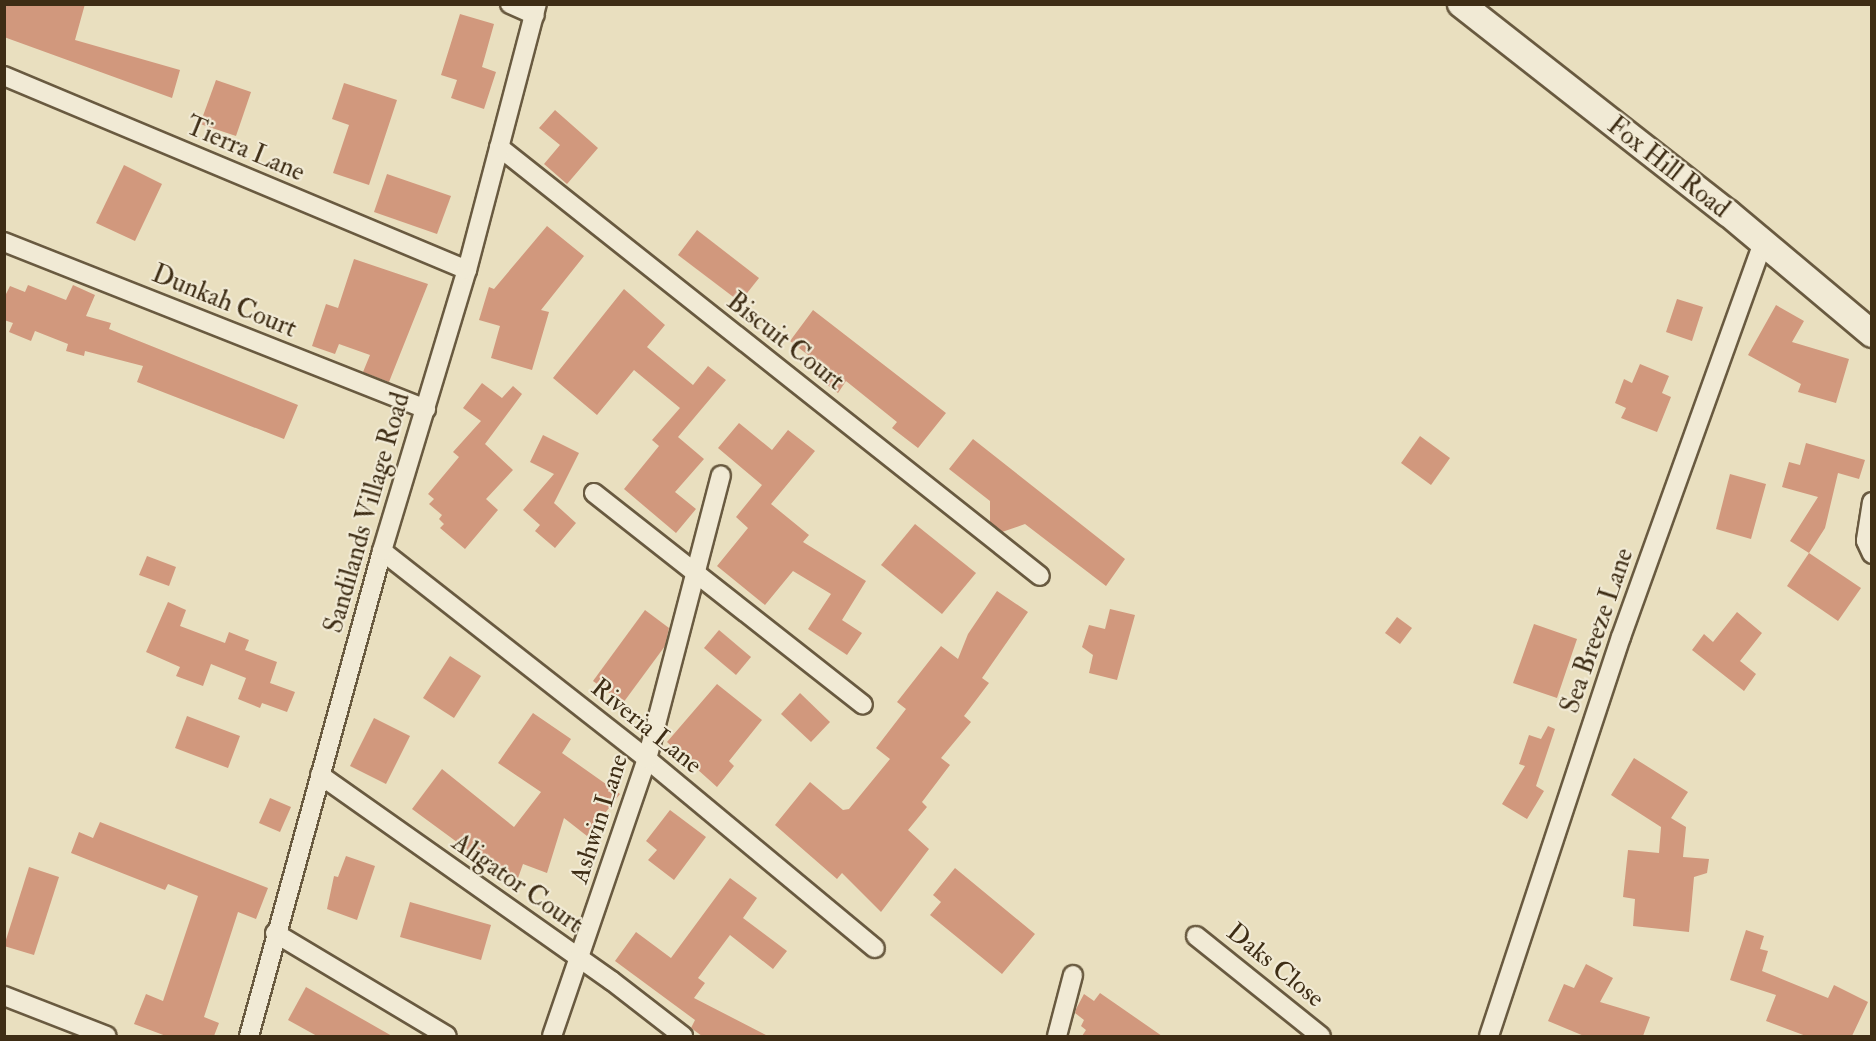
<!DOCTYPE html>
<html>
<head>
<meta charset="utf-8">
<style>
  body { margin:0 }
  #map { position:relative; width:1876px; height:1041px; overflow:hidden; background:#e9dfbf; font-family:"IM FELL Double Pica",serif }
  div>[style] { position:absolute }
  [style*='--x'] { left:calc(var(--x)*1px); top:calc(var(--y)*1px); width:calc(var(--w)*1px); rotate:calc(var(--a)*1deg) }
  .building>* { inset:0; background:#d1987d }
  .roads { filter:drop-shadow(2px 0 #695a40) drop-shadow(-2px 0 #695a40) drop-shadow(0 2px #695a40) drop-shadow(0 -2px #695a40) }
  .minor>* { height:18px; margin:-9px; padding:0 9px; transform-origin:9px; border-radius:9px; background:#f1ead5 }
  .secondary>* { height:26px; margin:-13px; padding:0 13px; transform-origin:13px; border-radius:13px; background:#f1ead5 }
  span { translate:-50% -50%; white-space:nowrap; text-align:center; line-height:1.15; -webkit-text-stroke:4.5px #f1ead5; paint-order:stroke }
  .street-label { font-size:26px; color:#3e2d15 }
  .frame { position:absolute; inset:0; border:6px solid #3e2d15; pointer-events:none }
</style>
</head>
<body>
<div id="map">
  <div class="building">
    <i style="clip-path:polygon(4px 4px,85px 4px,75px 40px,180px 70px,172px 98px,4px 37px)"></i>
    <i style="clip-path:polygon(460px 14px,494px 24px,482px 67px,496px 72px,484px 109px,451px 98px,457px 80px,441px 75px)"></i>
    <i style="clip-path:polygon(216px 80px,251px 92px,236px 136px,200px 124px)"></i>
    <i style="clip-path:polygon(344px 83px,397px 100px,369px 185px,333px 173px,349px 125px,332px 119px)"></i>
    <i style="clip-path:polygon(555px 110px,598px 148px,567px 184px,544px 164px,560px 145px,539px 128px)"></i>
    <i style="clip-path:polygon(124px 165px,162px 184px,135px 241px,96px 223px)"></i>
    <i style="clip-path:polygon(387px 174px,451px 196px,437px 234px,374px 212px)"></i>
    <i style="clip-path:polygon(547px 226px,584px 256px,541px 310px,549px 312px,532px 370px,491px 358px,500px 326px,479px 320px,489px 287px,494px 289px)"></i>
    <i style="clip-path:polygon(697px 230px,759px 278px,740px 302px,678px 255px)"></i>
    <i style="clip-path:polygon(354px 259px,428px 284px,389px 382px,363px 372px,370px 355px,339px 344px,335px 354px,312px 346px,326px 304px,338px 308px)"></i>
    <i style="clip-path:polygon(28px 285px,66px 300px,73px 285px,95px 295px,86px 316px,111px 323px,109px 329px,298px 405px,284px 439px,137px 382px,143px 366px,85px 351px,84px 356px,66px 351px,68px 344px,35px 331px,31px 341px,9px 332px,13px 323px,4px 320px,4px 298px,10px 286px,25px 292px)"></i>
    <i style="clip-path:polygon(624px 289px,665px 325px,647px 347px,693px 385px,708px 366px,726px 380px,678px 437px,704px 459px,675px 492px,696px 509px,676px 533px,624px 489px,659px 446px,652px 440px,680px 408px,634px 370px,597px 415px,553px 378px)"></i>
    <i style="clip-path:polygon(1677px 299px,1703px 307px,1692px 341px,1666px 332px)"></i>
    <i style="clip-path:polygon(1776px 305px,1804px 321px,1792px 342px,1849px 359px,1836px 403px,1798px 392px,1801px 384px,1748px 355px)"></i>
    <i style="clip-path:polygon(813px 310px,946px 413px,918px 448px,892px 428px,897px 422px,846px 381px,838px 393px,814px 375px,821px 365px,790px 341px)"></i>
    <i style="clip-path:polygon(1640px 364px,1669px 376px,1662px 393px,1671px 397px,1657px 432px,1621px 418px,1626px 408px,1615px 403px,1624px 379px,1632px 383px)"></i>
    <i style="clip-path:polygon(482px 383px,502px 398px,513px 386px,522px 394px,485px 444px,513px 470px,486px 499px,498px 510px,465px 549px,440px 528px,444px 524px,439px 519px,442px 515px,429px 504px,434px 499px,428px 494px,459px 457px,453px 452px,481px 421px,463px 408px)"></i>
    <i style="clip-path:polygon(739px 423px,772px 450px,788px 430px,815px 451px,771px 504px,809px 535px,803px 542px,866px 581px,842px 620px,862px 633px,847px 655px,808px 629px,831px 594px,793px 571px,765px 605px,717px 566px,748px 528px,736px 517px,762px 485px,718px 448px)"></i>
    <i style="clip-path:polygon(543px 435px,579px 453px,554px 503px,576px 523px,555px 548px,535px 531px,540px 525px,523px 510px,554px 474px,530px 462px)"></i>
    <i style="clip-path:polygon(1420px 436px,1450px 458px,1431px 485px,1401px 463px)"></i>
    <i style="clip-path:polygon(973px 439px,1125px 559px,1106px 586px,1025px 524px,1002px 532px,990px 522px,990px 501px,949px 469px)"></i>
    <i style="clip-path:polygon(1806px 443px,1865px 460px,1859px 479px,1838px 473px,1825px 528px,1809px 553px,1790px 541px,1818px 497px,1782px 487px,1789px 462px,1800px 465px)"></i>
    <i style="clip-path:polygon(1730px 474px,1766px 484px,1751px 539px,1716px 529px)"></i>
    <i style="clip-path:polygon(915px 524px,976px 573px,942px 614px,881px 565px)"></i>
    <i style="clip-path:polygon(1809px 553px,1861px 588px,1838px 621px,1787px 586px)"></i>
    <i style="clip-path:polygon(147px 556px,176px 567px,169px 586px,139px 575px)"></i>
    <i style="clip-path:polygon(997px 591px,1028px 612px,982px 678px,989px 683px,964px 716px,971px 722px,941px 758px,950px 765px,922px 802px,927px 807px,908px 830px,929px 849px,881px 912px,842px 873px,837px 879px,775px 825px,810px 782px,843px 810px,849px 809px,890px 759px,876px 748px,906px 709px,897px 702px,941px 646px,958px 659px,968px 634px)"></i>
    <i style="clip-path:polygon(168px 602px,186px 610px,180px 626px,225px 643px,229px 632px,249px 640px,245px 650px,277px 662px,270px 683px,295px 692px,287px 712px,262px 703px,260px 708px,238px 699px,246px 678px,211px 664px,203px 686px,176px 676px,180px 667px,146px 652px)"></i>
    <i style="clip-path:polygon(1110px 609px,1135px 615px,1117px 680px,1089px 673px,1093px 655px,1082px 647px,1089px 625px,1105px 629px)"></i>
    <i style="clip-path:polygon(645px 610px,669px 628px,665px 646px,623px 703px,593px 681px)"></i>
    <i style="clip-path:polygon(1737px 612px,1762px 633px,1740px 661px,1756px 674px,1744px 691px,1692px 650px,1704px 634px,1713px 642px)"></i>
    <i style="clip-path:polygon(1397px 617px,1412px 628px,1400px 644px,1385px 633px)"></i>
    <i style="clip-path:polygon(1534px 624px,1577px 639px,1557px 698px,1513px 683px)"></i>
    <i style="clip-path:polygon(719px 630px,751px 657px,736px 675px,704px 648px)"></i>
    <i style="clip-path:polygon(450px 656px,481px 676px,454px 718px,423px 698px)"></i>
    <i style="clip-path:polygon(717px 684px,762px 720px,729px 761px,734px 766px,717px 787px,667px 742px)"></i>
    <i style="clip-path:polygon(800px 693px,830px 722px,811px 742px,781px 714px)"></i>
    <i style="clip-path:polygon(533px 713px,571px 739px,562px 753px,620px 794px,587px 836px,564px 818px,547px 873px,523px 864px,518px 878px,495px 870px,412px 809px,442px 769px,514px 827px,541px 792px,498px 763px)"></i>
    <i style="clip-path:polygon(187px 716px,240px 736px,228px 768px,175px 748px)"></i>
    <i style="clip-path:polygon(374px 718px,410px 736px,386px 784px,350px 766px)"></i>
    <i style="clip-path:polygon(1548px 726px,1555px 729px,1536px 786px,1544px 791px,1527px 819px,1502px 804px,1525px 766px,1519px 764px,1529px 735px,1541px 739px)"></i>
    <i style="clip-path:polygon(1634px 758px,1688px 792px,1671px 818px,1686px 827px,1683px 857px,1709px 859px,1707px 873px,1694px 877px,1689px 932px,1633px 926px,1635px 899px,1623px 897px,1628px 850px,1659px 853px,1661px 827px,1611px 795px)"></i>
    <i style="clip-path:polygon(270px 798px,291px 807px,280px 832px,259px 823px)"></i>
    <i style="clip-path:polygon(670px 810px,706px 837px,674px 880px,648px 860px,657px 850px,646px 841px)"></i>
    <i style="clip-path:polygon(100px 822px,268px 888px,256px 919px,238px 912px,204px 1017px,219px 1023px,214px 1036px,166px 1036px,134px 1024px,146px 994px,163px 1001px,198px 896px,168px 884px,165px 890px,71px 853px,79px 832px,93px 838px)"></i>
    <i style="clip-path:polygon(346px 856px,375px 866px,357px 920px,327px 909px,334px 876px,338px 877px)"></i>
    <i style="clip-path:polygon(29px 867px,59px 877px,34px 955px,4px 946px)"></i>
    <i style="clip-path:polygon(955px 868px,1035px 934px,1002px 974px,930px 915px,941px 902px,933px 895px)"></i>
    <i style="clip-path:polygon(730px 878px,757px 898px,743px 918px,787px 951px,773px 969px,730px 935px,698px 978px,705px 983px,694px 998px,768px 1036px,702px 1036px,691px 1028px,695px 1020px,615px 961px,636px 932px,671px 958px)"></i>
    <i style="clip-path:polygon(410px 902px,491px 925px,481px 960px,400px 937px)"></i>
    <i style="clip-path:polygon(1746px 930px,1764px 936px,1760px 949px,1768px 951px,1762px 971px,1828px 998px,1834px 985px,1868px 1002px,1852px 1036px,1806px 1036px,1766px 1021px,1776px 995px,1730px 980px)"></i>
    <i style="clip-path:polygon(1586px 964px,1613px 978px,1600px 1002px,1650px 1017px,1643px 1036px,1584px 1036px,1548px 1021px,1564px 984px,1574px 988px)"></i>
    <i style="clip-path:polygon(306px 987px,392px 1036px,317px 1036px,288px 1020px)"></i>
    <i style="clip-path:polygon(1100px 993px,1162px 1036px,1082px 1036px,1086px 1030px,1081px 1026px,1084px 1020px,1075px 1013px,1076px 1009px,1084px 994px,1094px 1001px)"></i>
  </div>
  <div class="roads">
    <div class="minor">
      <i style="--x:510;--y:4;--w:27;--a:24"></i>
      <i style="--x:4;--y:76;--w:502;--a:22.73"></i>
      <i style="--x:499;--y:147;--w:690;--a:38.41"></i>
      <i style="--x:4;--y:242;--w:454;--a:21.6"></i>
      <i style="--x:594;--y:493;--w:342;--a:38.2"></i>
      <i style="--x:1872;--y:502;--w:39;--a:99"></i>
      <i style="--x:1866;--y:541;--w:14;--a:65"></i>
      <i style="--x:382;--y:551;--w:337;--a:38.1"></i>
      <i style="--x:647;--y:759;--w:296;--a:39.7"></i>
      <i style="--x:320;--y:775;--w:357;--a:35.2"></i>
      <i style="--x:612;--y:981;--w:90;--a:37.8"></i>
      <i style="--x:275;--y:933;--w:200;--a:30.9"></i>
      <i style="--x:1196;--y:936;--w:160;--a:38.7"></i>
      <i style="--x:4;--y:996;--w:110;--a:21.2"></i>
      <i style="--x:249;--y:1036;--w:503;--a:-74.66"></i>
      <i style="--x:382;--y:551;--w:294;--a:-73.2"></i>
      <i style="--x:467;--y:270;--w:275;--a:-75.3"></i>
      <i style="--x:552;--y:1036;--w:293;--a:-71.1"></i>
      <i style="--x:647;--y:759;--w:293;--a:-75.4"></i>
      <i style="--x:1057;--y:1036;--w:63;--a:-75.3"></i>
      <i style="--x:1489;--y:1036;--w:420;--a:-71.7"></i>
      <i style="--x:1621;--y:637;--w:417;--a:-70.2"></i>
    </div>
    <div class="secondary">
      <i style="--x:1461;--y:4;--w:339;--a:38.1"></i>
      <i style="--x:1728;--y:213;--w:188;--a:40"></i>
    </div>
  </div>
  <div class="street-label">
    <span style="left:245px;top:150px;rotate:23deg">Tierra Lane</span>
    <span style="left:1668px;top:168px;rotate:38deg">Fox Hill Road</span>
    <span style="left:224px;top:302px;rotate:22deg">Dunkah Court</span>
    <span style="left:785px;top:342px;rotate:38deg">Biscuit Court</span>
    <span style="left:368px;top:513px;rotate:-74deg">Sandilands Village Road</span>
    <span style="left:1598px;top:631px;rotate:-71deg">Sea Breeze Lane</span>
    <span style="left:646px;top:727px;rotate:39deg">Riveria Lane</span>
    <span style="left:600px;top:819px;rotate:-72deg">Ashwin Lane</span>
    <span style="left:517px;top:884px;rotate:35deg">Aligator Court</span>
    <span style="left:1275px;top:966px;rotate:39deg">Daks Close</span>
  </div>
  <div class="frame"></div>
</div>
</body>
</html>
